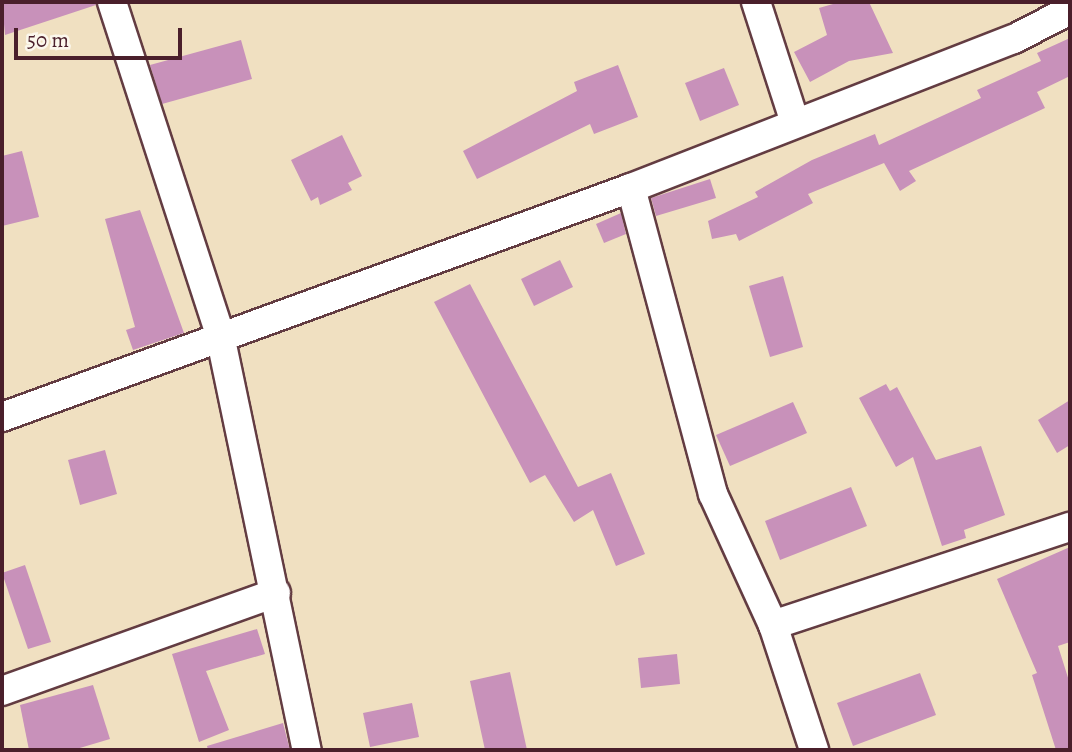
<!DOCTYPE html>
<html>
<head>
<meta charset="utf-8">
<style>
  body { margin:0 }
  #map { position:relative; width:1072px; height:752px; overflow:hidden; background:#f0e0c1; font-family:Alegreya,serif }
  div>[style] { position:absolute }
  [style*='--x'] { left:calc(var(--x)*1px); top:calc(var(--y)*1px); width:calc(var(--w)*1px); rotate:calc(var(--a)*1deg) }
  .building>* { inset:0; background:#c891ba }
  .roads { filter:drop-shadow(2px 0 #633c42) drop-shadow(-2px 0 #633c42) drop-shadow(0 2px #633c42) drop-shadow(0 -2px #633c42) }
  .minor>* { height:28px; margin:-14px; padding:0 14px; transform-origin:14px; border-radius:14px; background:#fff }
  span { translate:-50% -50%; white-space:nowrap; text-align:center; line-height:1.15; -webkit-text-stroke:6px #fbf7ec; paint-order:stroke }
  .frame { position:absolute; inset:0; border:4px solid #4a1f2b; pointer-events:none }
  .scale { position:absolute; left:14px; top:28px; width:168px; height:32px; box-sizing:border-box; border:4px solid #4a1f2b; border-top:0; padding-left:9px; font-size:21px; line-height:24px; white-space:nowrap; color:#4a1f2b; -webkit-text-stroke:5px #fbf7ec; paint-order:stroke }
</style>
</head>
<body>
<div id="map">
  <div class="building">
    <i style="clip-path:polygon(2px 2px,95px 2px,96px 5px,5px 35px)"></i>
    <i style="clip-path:polygon(840px 2px,869px 2px,893px 53px,849px 61px,810px 82px,794px 52px,827px 35px,819px 8px)"></i>
    <i style="clip-path:polygon(1070px 38px,1070px 76px,1037px 92px,1045px 108px,909px 171px,916px 181px,900px 191px,884px 163px,808px 194px,813px 203px,739px 241px,736px 234px,712px 239px,708px 221px,758px 197px,755px 192px,812px 160px,875px 134px,879px 145px,981px 98px,977px 90px,1041px 61px,1037px 53px)"></i>
    <i style="clip-path:polygon(241px 40px,252px 79px,162px 104px,150px 65px)"></i>
    <i style="clip-path:polygon(618px 65px,638px 117px,594px 134px,590px 124px,477px 179px,463px 151px,577px 91px,574px 82px)"></i>
    <i style="clip-path:polygon(724px 68px,739px 105px,700px 121px,685px 83px)"></i>
    <i style="clip-path:polygon(342px 135px,362px 176px,348px 183px,352px 190px,320px 205px,318px 197px,311px 201px,291px 160px)"></i>
    <i style="clip-path:polygon(22px 151px,39px 217px,2px 226px,2px 156px)"></i>
    <i style="clip-path:polygon(710px 179px,716px 198px,656px 216px,651px 198px)"></i>
    <i style="clip-path:polygon(140px 210px,184px 333px,133px 350px,126px 330px,135px 327px,105px 219px)"></i>
    <i style="clip-path:polygon(621px 213px,626px 234px,604px 243px,596px 224px)"></i>
    <i style="clip-path:polygon(560px 260px,573px 287px,534px 306px,521px 279px)"></i>
    <i style="clip-path:polygon(783px 276px,803px 347px,770px 357px,749px 286px)"></i>
    <i style="clip-path:polygon(470px 284px,578px 487px,611px 473px,645px 554px,616px 566px,593px 510px,574px 522px,545px 475px,530px 483px,434px 302px)"></i>
    <i style="clip-path:polygon(886px 384px,890px 391px,897px 387px,936px 460px,981px 446px,1005px 515px,964px 530px,966px 538px,942px 546px,913px 457px,896px 467px,859px 398px)"></i>
    <i style="clip-path:polygon(1070px 400px,1070px 445px,1057px 453px,1038px 420px)"></i>
    <i style="clip-path:polygon(793px 402px,807px 433px,730px 466px,716px 435px)"></i>
    <i style="clip-path:polygon(105px 450px,117px 494px,80px 505px,68px 460px)"></i>
    <i style="clip-path:polygon(851px 487px,867px 526px,780px 560px,765px 521px)"></i>
    <i style="clip-path:polygon(1070px 547px,1070px 642px,1058px 646px,1070px 684px,1070px 750px,1056px 750px,1032px 675px,1037px 673px,997px 579px)"></i>
    <i style="clip-path:polygon(25px 565px,51px 642px,28px 649px,2px 573px)"></i>
    <i style="clip-path:polygon(257px 629px,265px 654px,206px 671px,229px 730px,199px 742px,172px 654px)"></i>
    <i style="clip-path:polygon(677px 654px,680px 684px,641px 688px,638px 658px)"></i>
    <i style="clip-path:polygon(510px 672px,527px 750px,485px 750px,470px 681px)"></i>
    <i style="clip-path:polygon(920px 673px,936px 715px,853px 746px,837px 703px)"></i>
    <i style="clip-path:polygon(93px 685px,110px 739px,73px 750px,29px 750px,20px 705px)"></i>
    <i style="clip-path:polygon(412px 703px,419px 737px,370px 747px,363px 713px)"></i>
    <i style="clip-path:polygon(283px 723px,290px 750px,208px 750px,207px 746px)"></i>
  </div>
  <div class="roads">
    <div class="minor">
      <i style="--x:112;--y:2;--w:350;--a:72"></i>
      <i style="--x:220;--y:335;--w:424;--a:78.2"></i>
      <i style="--x:756;--y:2;--w:127;--a:72.1"></i>
      <i style="--x:631;--y:188;--w:317;--a:75"></i>
      <i style="--x:713;--y:494;--w:144;--a:65.4"></i>
      <i style="--x:773;--y:625;--w:132;--a:71.8"></i>
      <i style="--x:2;--y:417;--w:669;--a:-20.01"></i>
      <i style="--x:631;--y:188;--w:411;--a:-21.3"></i>
      <i style="--x:1014;--y:39;--w:63;--a:-27.4"></i>
      <i style="--x:773;--y:625;--w:313;--a:-18.3"></i>
      <i style="--x:2;--y:691;--w:291;--a:-19.7"></i>
    </div>
  </div>
  <div class="frame"></div>
  <div class="scale">50 m</div>
</div>
</body>
</html>
